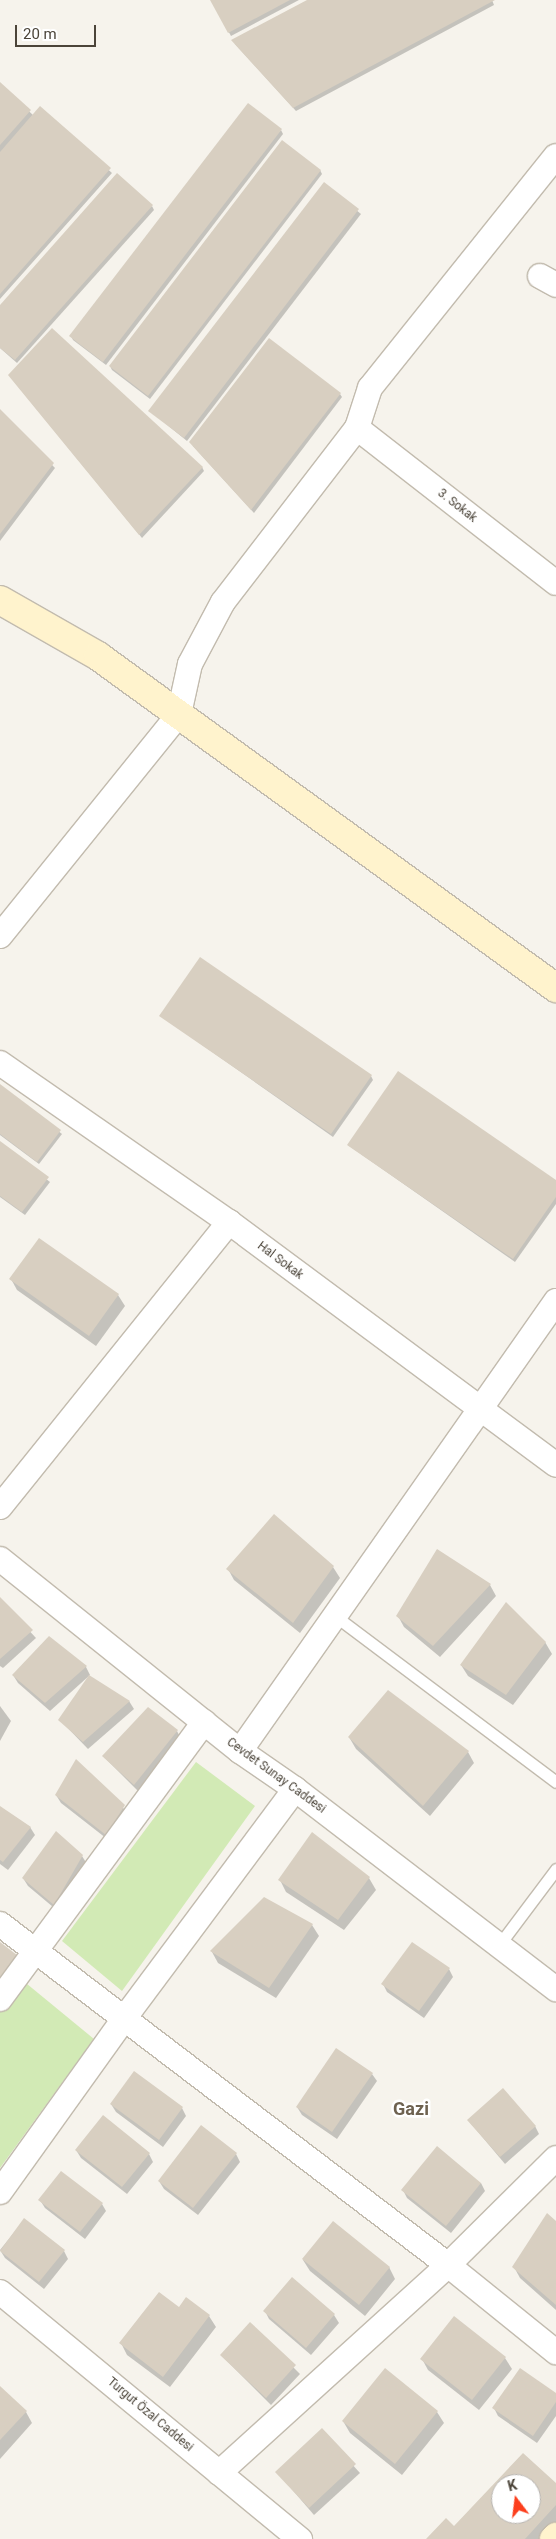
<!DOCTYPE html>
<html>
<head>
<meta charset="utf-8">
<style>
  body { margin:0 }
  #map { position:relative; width:556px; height:2539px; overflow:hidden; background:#f6f3ec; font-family:Roboto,sans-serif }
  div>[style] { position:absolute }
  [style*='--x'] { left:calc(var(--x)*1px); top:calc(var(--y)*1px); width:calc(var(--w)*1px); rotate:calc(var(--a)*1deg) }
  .green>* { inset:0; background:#d2eab5 }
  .shadow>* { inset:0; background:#0003 }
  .building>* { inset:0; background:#d8cfc1 }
  .roads { filter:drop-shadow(1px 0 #c2bbae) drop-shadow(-1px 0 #c2bbae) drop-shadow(0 1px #c2bbae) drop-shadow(0 -1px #c2bbae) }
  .lane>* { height:11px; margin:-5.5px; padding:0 5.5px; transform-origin:5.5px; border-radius:5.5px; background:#fff }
  .street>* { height:24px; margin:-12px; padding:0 12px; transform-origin:12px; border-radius:12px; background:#fff }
  .secondary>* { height:28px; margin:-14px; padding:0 14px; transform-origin:14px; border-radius:14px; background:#fff3cd }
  span { translate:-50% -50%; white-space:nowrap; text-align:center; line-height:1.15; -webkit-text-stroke:5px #fff; paint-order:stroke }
  .street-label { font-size:12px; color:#4b4439 }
  .district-label { font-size:18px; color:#6e6250; font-weight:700 }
  .north { position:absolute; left:491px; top:2474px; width:50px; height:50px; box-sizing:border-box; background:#fff; border:1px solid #b7b4b0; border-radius:50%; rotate:345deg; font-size:14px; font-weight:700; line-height:20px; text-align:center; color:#4b4439 }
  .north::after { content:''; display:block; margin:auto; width:18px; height:22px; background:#fc3f1d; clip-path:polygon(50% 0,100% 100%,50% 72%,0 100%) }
  .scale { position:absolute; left:15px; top:25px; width:81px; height:22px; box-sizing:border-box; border:2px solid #4b4439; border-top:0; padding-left:6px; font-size:15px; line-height:18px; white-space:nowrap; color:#4b4439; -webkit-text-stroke:4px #fff; paint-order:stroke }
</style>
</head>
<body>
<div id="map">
  <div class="green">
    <i style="clip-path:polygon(196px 1762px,255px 1806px,122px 1991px,62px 1941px)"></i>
    <i style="clip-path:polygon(21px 1979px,94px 2039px,0 2168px,0 2009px)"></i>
  </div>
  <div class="shadow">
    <i style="clip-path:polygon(211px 0,299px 0,231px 36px)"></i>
    <i style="clip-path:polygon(309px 0,492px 0,494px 5px,296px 111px,235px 44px)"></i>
    <i style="clip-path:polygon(0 84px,34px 116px,40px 108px,112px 173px,0 299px)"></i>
    <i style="clip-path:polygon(281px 130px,283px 134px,106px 365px,73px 340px,71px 336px)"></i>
    <i style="clip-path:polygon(320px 170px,322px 174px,150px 399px,112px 370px,110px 366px)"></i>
    <i style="clip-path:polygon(324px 184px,361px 214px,187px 441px,150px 411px)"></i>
    <i style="clip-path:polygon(152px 206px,154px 210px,17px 363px,0 348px,0 307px)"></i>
    <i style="clip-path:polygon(12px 379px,202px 467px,204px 471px,142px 538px)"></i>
    <i style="clip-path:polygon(340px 394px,342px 397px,254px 513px,193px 446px)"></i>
    <i style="clip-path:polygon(0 411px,55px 468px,0 541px)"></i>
    <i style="clip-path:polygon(161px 1016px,371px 1076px,373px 1080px,333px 1137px)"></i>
    <i style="clip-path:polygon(0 1086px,62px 1134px,39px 1164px,0 1135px)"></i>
    <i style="clip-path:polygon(0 1143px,50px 1182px,25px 1215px,0 1197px)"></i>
    <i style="clip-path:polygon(348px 1145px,556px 1182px,556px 1204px,515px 1262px)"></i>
    <i style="clip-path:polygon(11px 1279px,118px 1295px,125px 1306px,96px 1346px,17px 1290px)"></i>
    <i style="clip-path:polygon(437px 1550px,490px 1585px,496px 1596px,440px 1657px,404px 1627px,398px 1616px)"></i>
    <i style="clip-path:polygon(333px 1567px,340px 1578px,300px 1633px,234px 1580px,228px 1569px)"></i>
    <i style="clip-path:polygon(0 1599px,36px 1638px,3px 1668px,0 1666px)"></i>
    <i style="clip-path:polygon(49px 1638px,86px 1667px,90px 1675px,50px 1711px,18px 1683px,13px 1675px)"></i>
    <i style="clip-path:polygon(545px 1642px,552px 1654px,513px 1705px,468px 1676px,461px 1665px)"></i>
    <i style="clip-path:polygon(129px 1701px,134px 1709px,88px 1749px,60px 1720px)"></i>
    <i style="clip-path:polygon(0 1706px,11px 1721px,0 1741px)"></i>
    <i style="clip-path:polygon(177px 1731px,181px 1739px,139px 1792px,104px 1757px)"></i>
    <i style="clip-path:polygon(349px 1737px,468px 1752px,474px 1763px,430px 1816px,356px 1749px)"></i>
    <i style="clip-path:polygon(77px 1761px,129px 1814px,111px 1842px,61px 1803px,56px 1795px)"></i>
    <i style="clip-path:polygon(0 1807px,30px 1827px,35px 1835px,8px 1870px,0 1864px)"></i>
    <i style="clip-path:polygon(312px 1834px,369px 1878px,376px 1890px,344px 1930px,286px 1892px,280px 1880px)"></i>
    <i style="clip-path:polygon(82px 1856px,87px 1864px,59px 1912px,28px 1886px,23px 1878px)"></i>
    <i style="clip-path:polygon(312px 1925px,319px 1936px,276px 1998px,218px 1963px,212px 1952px)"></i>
    <i style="clip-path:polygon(449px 1969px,453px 1977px,424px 2018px,387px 1992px,383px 1984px)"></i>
    <i style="clip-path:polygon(372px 2074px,377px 2081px,337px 2139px,302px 2115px,297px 2107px)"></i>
    <i style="clip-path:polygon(111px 2104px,182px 2108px,186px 2116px,163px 2147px,116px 2112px)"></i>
    <i style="clip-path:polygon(468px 2120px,535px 2126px,539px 2134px,505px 2164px)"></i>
    <i style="clip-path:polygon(76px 2150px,149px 2154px,153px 2162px,127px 2194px,81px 2158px)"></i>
    <i style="clip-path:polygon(236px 2154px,240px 2162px,198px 2215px,164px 2189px,159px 2181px)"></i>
    <i style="clip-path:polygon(481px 2183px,485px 2191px,451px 2233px,407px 2198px,403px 2190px)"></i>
    <i style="clip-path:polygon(40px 2200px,102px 2204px,106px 2211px,85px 2239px,45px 2208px)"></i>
    <i style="clip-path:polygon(24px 2220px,64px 2251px,68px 2259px,44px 2289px,5px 2258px,0 2250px)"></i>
    <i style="clip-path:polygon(556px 2222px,556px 2310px,520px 2278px,514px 2267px)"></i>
    <i style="clip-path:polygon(303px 2260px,389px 2267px,395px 2279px,365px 2316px,310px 2271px)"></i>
    <i style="clip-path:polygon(292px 2279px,334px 2315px,339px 2323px,311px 2355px,269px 2319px,265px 2311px)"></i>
    <i style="clip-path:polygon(186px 2298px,209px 2316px,216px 2327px,170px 2387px,127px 2355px,121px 2343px,179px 2309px)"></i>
    <i style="clip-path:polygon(250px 2324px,300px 2374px,271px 2405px,221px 2355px)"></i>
    <i style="clip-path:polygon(505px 2358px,512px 2369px,479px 2410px,428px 2370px,422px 2359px)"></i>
    <i style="clip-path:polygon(385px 2370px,437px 2412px,444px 2423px,402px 2475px,350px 2433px,343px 2421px)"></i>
    <i style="clip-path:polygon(0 2388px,26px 2412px,32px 2423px,0 2459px)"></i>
    <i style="clip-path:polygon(556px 2394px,556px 2416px,537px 2443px,498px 2416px,494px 2408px)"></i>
    <i style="clip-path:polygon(321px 2430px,360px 2473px,314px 2515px,277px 2472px)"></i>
    <i style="clip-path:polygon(evenodd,523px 2454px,556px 2484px,556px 2523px,541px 2539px,428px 2539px,454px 2528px,523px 2454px,501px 2484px,531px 2484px,531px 2514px,501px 2514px,501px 2484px)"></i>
  </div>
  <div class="building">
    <i style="clip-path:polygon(210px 0,290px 0,228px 33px)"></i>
    <i style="clip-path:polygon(307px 0,495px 0,293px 108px,231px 40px)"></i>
    <i style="clip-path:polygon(0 82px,31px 110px,0 145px)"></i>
    <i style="clip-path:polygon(248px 103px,282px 129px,103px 362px,69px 336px)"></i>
    <i style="clip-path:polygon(40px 106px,111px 168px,0 294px,0 152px)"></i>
    <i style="clip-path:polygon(282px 140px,321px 170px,148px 396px,109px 366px)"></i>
    <i style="clip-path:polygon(117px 173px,153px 205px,15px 360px,0 348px,0 305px)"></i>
    <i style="clip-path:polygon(324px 182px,359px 209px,184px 438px,148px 411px)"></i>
    <i style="clip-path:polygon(52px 328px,203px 467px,139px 535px,8px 375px)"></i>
    <i style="clip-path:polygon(269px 338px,341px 393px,251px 510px,189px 442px)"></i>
    <i style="clip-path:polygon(0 409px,54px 463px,0 534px)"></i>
    <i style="clip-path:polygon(200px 957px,372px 1075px,331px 1134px,159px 1016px)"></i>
    <i style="clip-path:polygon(398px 1071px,556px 1180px,556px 1197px,513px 1259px,347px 1145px)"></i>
    <i style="clip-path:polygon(0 1084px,61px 1130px,37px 1162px,0 1134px)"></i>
    <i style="clip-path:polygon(0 1141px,49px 1177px,22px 1212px,0 1196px)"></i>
    <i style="clip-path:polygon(39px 1238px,119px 1294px,89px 1336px,9px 1279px)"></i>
    <i style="clip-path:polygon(274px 1514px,334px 1566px,293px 1623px,226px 1569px)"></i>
    <i style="clip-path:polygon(437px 1549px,491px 1584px,433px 1646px,396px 1616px)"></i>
    <i style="clip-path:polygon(0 1597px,33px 1630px,0 1659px)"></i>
    <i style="clip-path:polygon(506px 1602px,546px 1642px,506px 1695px,460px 1665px)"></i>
    <i style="clip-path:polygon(49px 1636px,87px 1666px,45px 1703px,12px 1675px)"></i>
    <i style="clip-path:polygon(89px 1675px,130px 1701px,83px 1742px,58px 1720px)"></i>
    <i style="clip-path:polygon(388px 1690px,469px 1751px,423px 1806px,348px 1737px)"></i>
    <i style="clip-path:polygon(148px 1707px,178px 1730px,134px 1785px,102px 1756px)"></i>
    <i style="clip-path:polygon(76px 1759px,125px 1805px,106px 1835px,55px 1795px)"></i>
    <i style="clip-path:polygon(0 1806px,31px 1827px,3px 1862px,0 1860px)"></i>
    <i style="clip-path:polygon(56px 1831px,83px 1855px,54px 1905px,22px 1878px)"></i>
    <i style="clip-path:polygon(312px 1832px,370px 1877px,338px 1920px,278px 1880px)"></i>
    <i style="clip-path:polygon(264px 1897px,313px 1924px,269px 1988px,210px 1951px)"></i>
    <i style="clip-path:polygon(0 1942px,22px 1959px,0 1992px)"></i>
    <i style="clip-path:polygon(412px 1942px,450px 1968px,419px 2011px,381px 1984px)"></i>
    <i style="clip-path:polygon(336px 2048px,373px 2073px,332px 2132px,296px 2107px)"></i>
    <i style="clip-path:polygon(134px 2071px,183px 2107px,159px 2140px,110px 2104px)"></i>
    <i style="clip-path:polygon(503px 2088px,536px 2126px,500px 2157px,467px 2120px)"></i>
    <i style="clip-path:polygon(103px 2115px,150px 2153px,122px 2187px,75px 2150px)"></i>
    <i style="clip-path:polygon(201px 2125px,237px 2153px,193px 2208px,158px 2181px)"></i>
    <i style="clip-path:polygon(437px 2146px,481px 2183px,446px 2226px,401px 2190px)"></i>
    <i style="clip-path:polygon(61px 2171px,103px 2203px,80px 2232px,38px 2200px)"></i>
    <i style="clip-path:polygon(547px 2213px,556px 2221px,556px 2305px,512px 2267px)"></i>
    <i style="clip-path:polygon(24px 2218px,65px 2250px,39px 2282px,0 2251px)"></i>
    <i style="clip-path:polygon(333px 2221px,390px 2267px,359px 2305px,302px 2259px)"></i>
    <i style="clip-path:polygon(292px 2277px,335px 2314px,306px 2348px,263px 2311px)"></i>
    <i style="clip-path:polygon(159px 2292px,179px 2307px,186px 2297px,210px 2315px,163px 2377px,119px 2343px)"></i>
    <i style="clip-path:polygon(454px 2316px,506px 2357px,472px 2400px,420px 2359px)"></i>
    <i style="clip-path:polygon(250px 2322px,296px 2365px,266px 2398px,220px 2355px)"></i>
    <i style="clip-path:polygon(385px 2368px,438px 2411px,395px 2464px,342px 2421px)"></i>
    <i style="clip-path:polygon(520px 2368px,556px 2393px,556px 2402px,533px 2436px,492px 2408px)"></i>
    <i style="clip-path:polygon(0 2386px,27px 2411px,0 2440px)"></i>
    <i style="clip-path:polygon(322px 2428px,356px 2464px,309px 2508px,275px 2472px)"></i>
    <i style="clip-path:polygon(evenodd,523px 2453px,556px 2483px,556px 2505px,525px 2539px,426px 2539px,446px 2518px,454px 2526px,523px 2453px,501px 2484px,531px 2484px,531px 2514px,501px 2514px,501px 2484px)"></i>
  </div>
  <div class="roads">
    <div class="lane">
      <i style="--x:335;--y:1616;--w:276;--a:36.9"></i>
      <i style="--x:499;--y:1945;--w:95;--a:-53.1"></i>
    </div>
    <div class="street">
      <i style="--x:540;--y:276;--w:18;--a:29"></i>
      <i style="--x:357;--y:428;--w:252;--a:37.9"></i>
      <i style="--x:0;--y:936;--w:285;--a:-51.1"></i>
      <i style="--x:179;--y:714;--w:51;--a:-77.6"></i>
      <i style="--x:190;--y:664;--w:70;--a:-62"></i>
      <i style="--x:223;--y:602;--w:220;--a:-52.4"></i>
      <i style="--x:357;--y:428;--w:42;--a:-72"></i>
      <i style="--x:370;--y:388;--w:297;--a:-51.3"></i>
      <i style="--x:0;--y:1063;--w:279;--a:34.8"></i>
      <i style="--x:229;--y:1222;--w:407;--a:36.6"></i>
      <i style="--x:0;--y:1507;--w:366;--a:-51.2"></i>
      <i style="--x:0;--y:1559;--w:307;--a:38.7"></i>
      <i style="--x:240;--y:1751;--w:67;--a:34.6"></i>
      <i style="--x:295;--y:1789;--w:329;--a:37.5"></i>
      <i style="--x:240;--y:1751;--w:550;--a:-54.92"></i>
      <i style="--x:0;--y:1924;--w:563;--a:37.28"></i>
      <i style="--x:448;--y:2265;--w:139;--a:38.9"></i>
      <i style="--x:0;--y:1999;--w:344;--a:-53.6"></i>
      <i style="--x:0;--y:2192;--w:211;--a:-54.4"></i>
      <i style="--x:123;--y:2020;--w:288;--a:-53.3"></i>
      <i style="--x:0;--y:2292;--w:389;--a:39.5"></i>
      <i style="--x:219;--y:2473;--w:309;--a:-42.2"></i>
      <i style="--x:448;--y:2265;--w:152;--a:-44.7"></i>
    </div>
    <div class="secondary">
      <i style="--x:0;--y:600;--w:113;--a:29.7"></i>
      <i style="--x:98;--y:656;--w:566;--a:35.94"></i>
      <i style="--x:554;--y:2539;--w:3;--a:-45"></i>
    </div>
  </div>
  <div class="street-label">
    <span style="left:457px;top:506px;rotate:38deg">3. Sokak</span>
    <span style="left:280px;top:1261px;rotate:37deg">Hal Sokak</span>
    <span style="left:276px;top:1776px;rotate:36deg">Cevdet Sunay Caddesi</span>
    <span style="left:150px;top:2415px;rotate:40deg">Turgut Özal Caddesi</span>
  </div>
  <div class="district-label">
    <span style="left:411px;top:2109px">Gazi</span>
  </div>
  <div class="north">K</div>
  <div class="scale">20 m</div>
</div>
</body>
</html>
